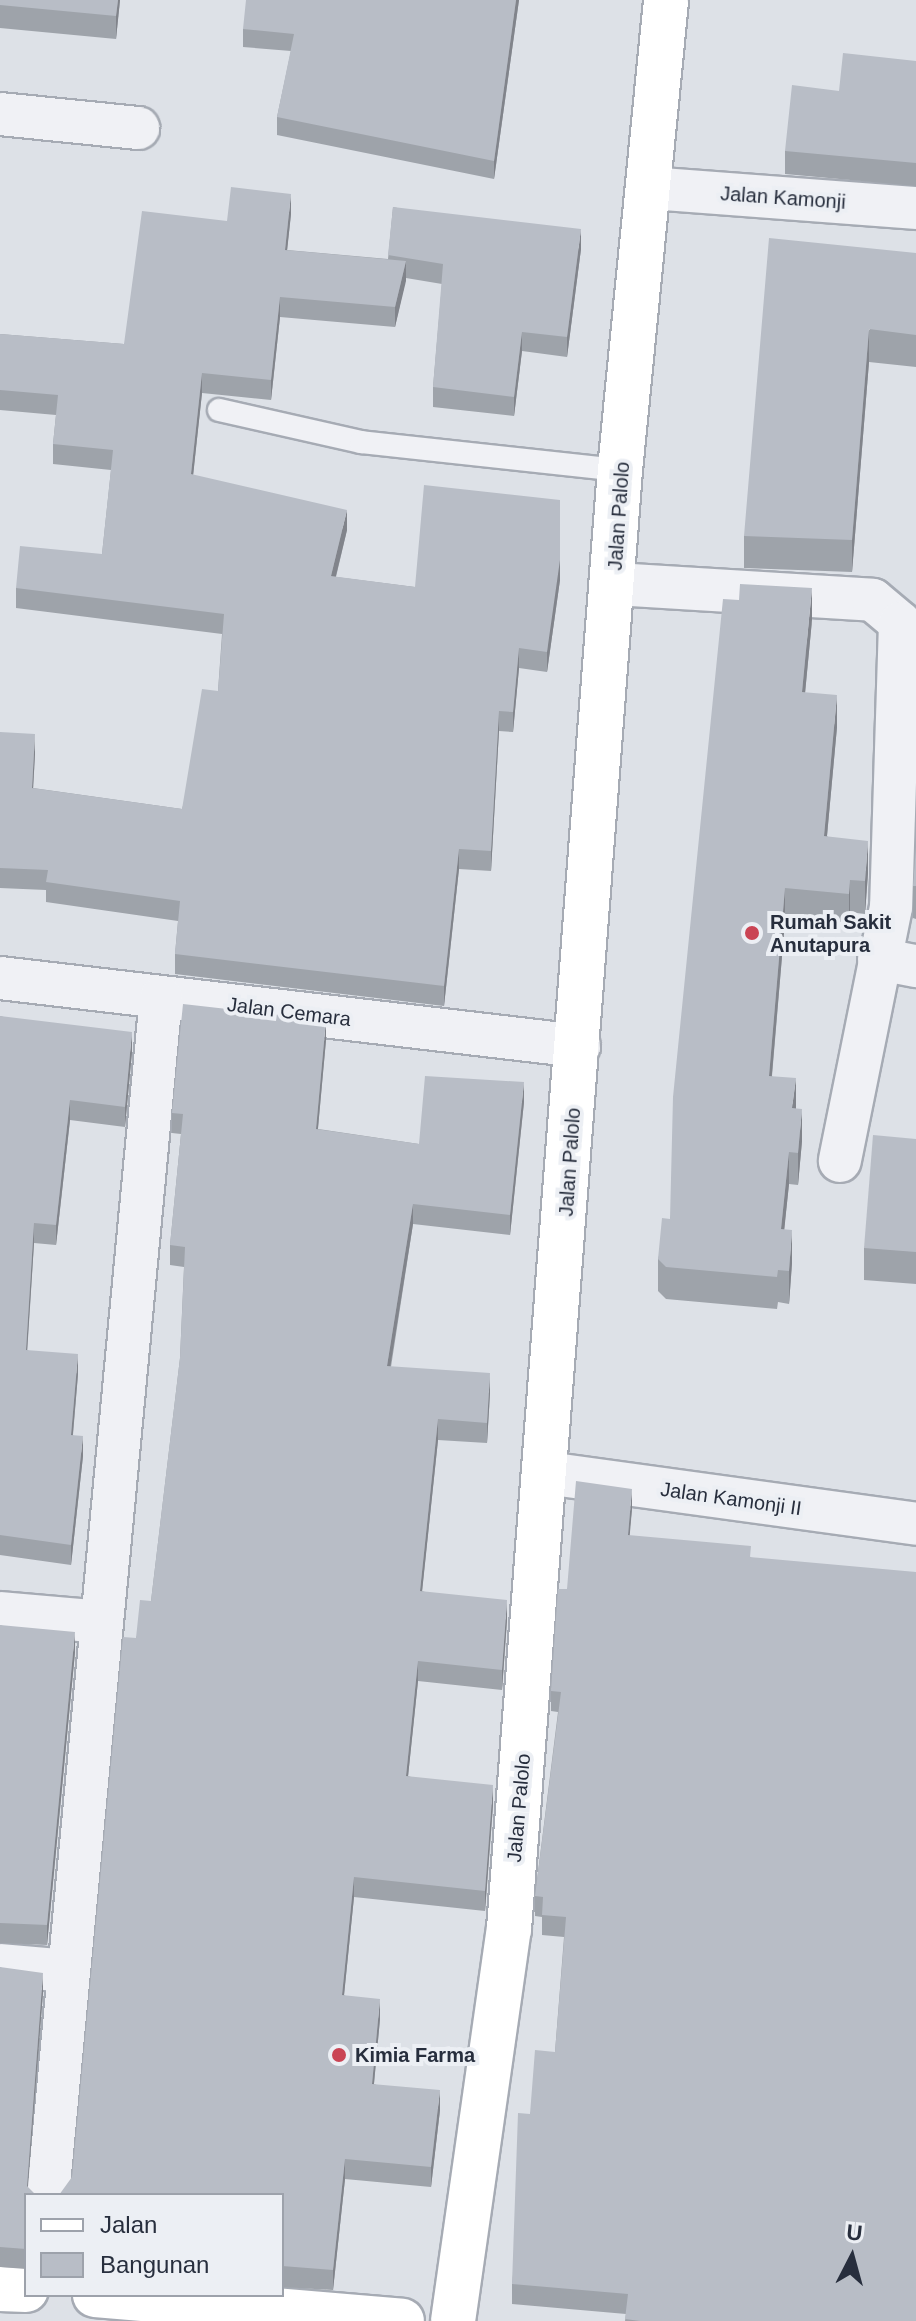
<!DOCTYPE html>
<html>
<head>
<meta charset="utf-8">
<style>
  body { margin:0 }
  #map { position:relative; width:916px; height:2321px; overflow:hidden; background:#dde1e7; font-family:Helvetica,sans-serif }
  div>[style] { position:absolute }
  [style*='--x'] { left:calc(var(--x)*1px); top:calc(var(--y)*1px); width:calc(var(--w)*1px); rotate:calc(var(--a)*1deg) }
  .roads { filter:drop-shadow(2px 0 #a6abb4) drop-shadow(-2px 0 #a6abb4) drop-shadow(0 2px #a6abb4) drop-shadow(0 -2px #a6abb4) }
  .lane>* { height:22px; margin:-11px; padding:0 11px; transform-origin:11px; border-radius:11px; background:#f0f1f5 }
  .street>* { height:42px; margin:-21px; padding:0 21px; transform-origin:21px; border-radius:21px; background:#f0f1f5 }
  .secondary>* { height:44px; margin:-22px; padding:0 22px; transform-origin:22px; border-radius:22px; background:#fff }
  .wall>* { inset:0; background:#9ea3aa }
  .shaded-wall>* { inset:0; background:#81848b }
  .building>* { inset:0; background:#b8bdc6 }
  .dots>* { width:22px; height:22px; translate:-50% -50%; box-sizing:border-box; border:4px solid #eceff4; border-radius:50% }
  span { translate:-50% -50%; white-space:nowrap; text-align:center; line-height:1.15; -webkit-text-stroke:8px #eceff4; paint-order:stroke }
  .street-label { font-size:20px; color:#272e3d }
  .poi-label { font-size:20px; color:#272e3d; font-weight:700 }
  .left { translate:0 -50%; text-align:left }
  .legend { position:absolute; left:24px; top:2193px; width:260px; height:104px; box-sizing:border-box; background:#eceff4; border:2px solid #9da2ab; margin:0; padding:10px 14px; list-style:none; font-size:24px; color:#272e3d }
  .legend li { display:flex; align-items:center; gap:16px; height:40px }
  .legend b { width:40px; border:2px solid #9da2ab }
  .north { position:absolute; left:812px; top:2217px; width:80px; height:80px; -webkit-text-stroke:6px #eceff4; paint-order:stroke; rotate:6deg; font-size:22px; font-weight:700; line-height:32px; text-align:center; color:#272e3d }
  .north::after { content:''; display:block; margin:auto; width:28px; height:36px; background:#272e3d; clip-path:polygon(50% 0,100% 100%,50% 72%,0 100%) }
</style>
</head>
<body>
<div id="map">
  <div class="roads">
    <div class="lane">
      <i style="--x:219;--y:410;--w:146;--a:12.7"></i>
      <i style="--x:361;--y:442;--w:261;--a:6.2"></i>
    </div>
    <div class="street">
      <i style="--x:0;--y:114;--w:139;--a:5.8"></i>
      <i style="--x:649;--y:188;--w:268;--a:4.3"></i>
      <i style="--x:615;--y:584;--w:258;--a:3.5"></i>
      <i style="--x:873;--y:600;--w:35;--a:40"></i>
      <i style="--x:900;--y:623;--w:284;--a:91.8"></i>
      <i style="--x:891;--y:907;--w:259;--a:101.4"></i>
      <i style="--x:879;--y:959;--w:38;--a:11"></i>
      <i style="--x:0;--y:978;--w:583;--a:6.7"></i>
      <i style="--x:546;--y:1473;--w:373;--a:7.8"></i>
      <i style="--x:0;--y:1613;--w:102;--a:5"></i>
      <i style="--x:0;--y:1965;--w:68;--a:5"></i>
      <i style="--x:48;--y:2195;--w:1203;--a:-84.61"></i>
    </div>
    <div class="secondary">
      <i style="--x:0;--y:2289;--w:26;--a:2"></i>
      <i style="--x:95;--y:2295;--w:308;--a:4.8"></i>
      <i style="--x:453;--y:2321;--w:396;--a:-81.9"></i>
      <i style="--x:509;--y:1929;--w:1463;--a:-85.65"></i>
      <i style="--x:620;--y:470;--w:472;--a:-84.4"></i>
    </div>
  </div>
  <div class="wall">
    <i style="clip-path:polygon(0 0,120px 0,116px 39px,0 28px)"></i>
    <i style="clip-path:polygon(519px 0,494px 179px,277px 135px,277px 117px,291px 51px,243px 47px,243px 29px)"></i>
    <i style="clip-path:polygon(916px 61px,916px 186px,785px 174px,785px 151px,839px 91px)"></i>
    <i style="clip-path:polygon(393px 207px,581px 249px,567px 357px,522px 351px,514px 416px,433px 407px,433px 387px,442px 284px,406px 278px,395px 327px,280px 317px,271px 400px,202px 393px,193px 475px,347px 530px,336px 577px,415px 587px,560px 580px,547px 672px,519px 668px,513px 732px,499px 731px,491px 871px,459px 869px,444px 1006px,175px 974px,175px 954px,178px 921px,46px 902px,46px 890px,0 888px,0 732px,35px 754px,33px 788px,182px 809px,218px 691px,222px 634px,16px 608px,16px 588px,102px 554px,111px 470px,53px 464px,53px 444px,56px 415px,0 410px,0 334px,124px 344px,227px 221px,291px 214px,287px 250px,388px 259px)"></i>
    <i style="clip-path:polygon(916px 253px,916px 367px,869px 362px,852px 572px,744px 568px,744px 536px)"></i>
    <i style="clip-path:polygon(812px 620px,805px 693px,837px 727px,827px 836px,868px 873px,865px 914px,850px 912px,849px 927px,785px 921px,772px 1076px,796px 1109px,802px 1141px,798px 1185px,789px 1184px,784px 1230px,792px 1263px,789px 1304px,778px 1302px,777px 1309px,666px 1299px,658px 1291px,658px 1259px,670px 1219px)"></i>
    <i style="clip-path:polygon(916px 846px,916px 919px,913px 918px,913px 886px)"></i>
    <i style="clip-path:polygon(0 1016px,132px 1052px,125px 1127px,70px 1120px,56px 1245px,34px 1243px,27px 1350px,78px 1374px,73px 1435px,83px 1456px,71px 1565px,0 1555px)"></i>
    <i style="clip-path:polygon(326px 1040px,318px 1129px,419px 1144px,524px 1102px,510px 1235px,413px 1224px,391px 1367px,490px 1393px,487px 1443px,438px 1440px,422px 1591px,507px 1620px,502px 1690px,418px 1681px,408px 1776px,493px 1805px,485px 1911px,354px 1897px,344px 1995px,380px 2019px,374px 2084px,440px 2110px,431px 2187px,345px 2179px,333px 2290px,282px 2287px,282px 2195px,72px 2177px,136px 1638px,151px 1601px,180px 1358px,184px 1267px,170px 1265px,170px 1245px,181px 1134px,172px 1133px,172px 1113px)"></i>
    <i style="clip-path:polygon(916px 1139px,916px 1284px,864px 1280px,864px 1248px)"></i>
    <i style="clip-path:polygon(632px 1509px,629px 1536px,751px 1557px,916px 2321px,625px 2321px,626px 2314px,512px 2304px,512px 2284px,530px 2114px,555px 2052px,564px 1937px,542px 1935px,542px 1917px,535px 1916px,535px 1896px,558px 1712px,551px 1711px,551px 1691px,567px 1589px)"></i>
    <i style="clip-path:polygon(0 1625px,75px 1652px,47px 1945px,0 1943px)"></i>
    <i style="clip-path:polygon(0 1967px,43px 1993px,28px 2187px,26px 2195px,26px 2269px,0 2267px)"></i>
  </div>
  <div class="shaded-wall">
    <i style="clip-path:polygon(118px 0,120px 0,116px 39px,116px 16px)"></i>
    <i style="clip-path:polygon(516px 0,519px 0,494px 179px,494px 161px)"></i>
    <i style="clip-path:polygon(291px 194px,291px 214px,285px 270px,285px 250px)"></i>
    <i style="clip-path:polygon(581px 229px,581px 249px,567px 357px,567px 337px)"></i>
    <i style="clip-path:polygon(406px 261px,406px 281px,395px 327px,395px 307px)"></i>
    <i style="clip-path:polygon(280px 297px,280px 317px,271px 400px,271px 380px)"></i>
    <i style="clip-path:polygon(869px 329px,869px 362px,852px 572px,852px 540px)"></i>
    <i style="clip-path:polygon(522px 332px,522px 351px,514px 416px,514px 397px)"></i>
    <i style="clip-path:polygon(202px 373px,202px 393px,191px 495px,191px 474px)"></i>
    <i style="clip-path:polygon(560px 500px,560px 580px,547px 672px,547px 652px)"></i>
    <i style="clip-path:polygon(347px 510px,347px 530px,331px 596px,331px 576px)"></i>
    <i style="clip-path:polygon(812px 588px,812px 620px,802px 725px,802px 692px)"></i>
    <i style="clip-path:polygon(519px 648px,519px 668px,513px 732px,513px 712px)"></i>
    <i style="clip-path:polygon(837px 695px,837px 727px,824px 868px,824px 836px)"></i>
    <i style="clip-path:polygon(499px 711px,499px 731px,491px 871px,491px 851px)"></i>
    <i style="clip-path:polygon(35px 734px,35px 754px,32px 808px,32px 788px)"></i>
    <i style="clip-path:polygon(868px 841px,868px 873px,865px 914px,865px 881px)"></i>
    <i style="clip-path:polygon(459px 849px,459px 869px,444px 1006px,444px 986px)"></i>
    <i style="clip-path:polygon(850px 880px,850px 912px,849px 927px,849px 894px)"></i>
    <i style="clip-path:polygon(785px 888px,785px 921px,769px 1108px,769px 1076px)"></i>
    <i style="clip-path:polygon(326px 1020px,326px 1040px,316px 1149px,316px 1129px)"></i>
    <i style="clip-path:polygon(132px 1032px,132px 1052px,125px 1127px,125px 1107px)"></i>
    <i style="clip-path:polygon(796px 1078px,796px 1110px,792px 1108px)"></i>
    <i style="clip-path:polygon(524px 1082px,524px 1102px,510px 1235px,510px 1215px)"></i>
    <i style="clip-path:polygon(70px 1100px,70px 1120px,56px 1245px,56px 1225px)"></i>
    <i style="clip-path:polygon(802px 1109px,802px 1141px,798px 1185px,798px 1153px)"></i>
    <i style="clip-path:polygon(789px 1152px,789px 1184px,781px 1261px,781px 1229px)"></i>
    <i style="clip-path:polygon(413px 1204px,413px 1224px,387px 1387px,387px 1366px)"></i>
    <i style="clip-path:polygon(34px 1223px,34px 1243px,26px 1370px,26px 1350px)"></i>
    <i style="clip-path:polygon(792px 1230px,792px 1263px,789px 1304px,789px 1271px)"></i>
    <i style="clip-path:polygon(78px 1354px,78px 1374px,71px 1455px,71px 1435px)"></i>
    <i style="clip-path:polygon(490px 1373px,490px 1393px,487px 1443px,487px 1423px)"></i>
    <i style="clip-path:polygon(438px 1419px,438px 1440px,420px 1611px,420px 1591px)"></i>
    <i style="clip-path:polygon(83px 1436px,83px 1456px,71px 1565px,71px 1545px)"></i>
    <i style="clip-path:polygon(632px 1489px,632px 1509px,628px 1555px,628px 1535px)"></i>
    <i style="clip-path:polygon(507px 1600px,507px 1620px,502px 1690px,502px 1670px)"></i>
    <i style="clip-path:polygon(75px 1632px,75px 1652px,47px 1945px,47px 1925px)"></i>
    <i style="clip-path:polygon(418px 1661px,418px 1681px,406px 1796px,406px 1776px)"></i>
    <i style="clip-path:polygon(493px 1785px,493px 1805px,485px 1911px,485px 1891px)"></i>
    <i style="clip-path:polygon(354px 1877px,354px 1897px,342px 2015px,342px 1995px)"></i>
    <i style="clip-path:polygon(43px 1973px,43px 1993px,27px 2195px,27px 2186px)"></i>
    <i style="clip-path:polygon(380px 1999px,380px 2019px,372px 2104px,372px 2084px)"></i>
    <i style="clip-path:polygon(440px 2090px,440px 2110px,431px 2187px,431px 2167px)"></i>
    <i style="clip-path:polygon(345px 2159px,345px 2179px,333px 2290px,333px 2270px)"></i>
  </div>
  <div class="building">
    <i style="clip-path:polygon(0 0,118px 0,116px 16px,0 5px)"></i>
    <i style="clip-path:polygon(246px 0,516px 0,494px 161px,277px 117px,294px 34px,243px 29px)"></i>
    <i style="clip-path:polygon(843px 53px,916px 61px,916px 163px,785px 151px,792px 85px,839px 91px)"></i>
    <i style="clip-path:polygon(231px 187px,291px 194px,285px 250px,406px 261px,395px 307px,280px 297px,271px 380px,202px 373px,191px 474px,347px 510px,331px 576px,415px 587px,424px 485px,560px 500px,560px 560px,547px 652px,519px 648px,513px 712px,499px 711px,491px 851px,459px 849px,444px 986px,175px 954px,180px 901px,46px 882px,48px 870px,0 868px,0 732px,35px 734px,32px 788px,182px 809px,202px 689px,218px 691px,224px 614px,16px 588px,20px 546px,102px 554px,113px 450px,53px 444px,58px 395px,0 390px,0 334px,124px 344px,142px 211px,227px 221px)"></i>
    <i style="clip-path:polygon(393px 207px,581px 229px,567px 337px,522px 332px,514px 397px,433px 387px,443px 264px,388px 255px)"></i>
    <i style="clip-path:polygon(769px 238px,916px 253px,916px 335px,869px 329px,852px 540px,744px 536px)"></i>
    <i style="clip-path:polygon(740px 584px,812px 588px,802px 692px,837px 695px,824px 836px,868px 841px,865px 881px,850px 880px,849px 894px,785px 888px,769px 1076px,796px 1078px,792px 1108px,802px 1109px,798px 1153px,789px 1152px,781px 1229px,792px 1230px,789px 1271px,778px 1270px,777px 1277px,666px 1267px,658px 1259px,662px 1218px,670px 1219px,673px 1097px,723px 599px,739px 600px)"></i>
    <i style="clip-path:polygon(916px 846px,916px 886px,913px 886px)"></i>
    <i style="clip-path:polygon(183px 1004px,326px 1020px,316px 1129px,419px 1144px,425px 1076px,524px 1082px,510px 1215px,413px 1204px,387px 1366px,490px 1373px,487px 1423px,438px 1419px,420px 1591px,507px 1600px,502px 1670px,418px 1661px,406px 1776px,493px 1785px,485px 1891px,354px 1877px,342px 1995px,380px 1999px,372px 2084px,440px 2090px,431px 2167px,345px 2159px,333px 2270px,282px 2266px,282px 2195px,59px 2195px,72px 2177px,123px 1637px,136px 1638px,140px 1600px,151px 1601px,180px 1358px,185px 1247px,170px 1245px,183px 1114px,172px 1113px)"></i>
    <i style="clip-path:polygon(0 1016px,132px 1032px,125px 1107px,70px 1100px,56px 1225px,34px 1223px,26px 1350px,78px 1354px,71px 1435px,83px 1436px,71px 1545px,0 1535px)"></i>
    <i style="clip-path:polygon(873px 1135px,916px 1139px,916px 1252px,864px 1248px)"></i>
    <i style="clip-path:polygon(576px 1481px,632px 1489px,628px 1535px,751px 1546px,750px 1557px,916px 1572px,916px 2321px,640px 2321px,625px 2319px,628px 2294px,512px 2284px,518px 2113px,530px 2114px,535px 2050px,555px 2052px,566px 1917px,542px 1915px,543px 1897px,535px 1896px,561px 1692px,551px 1691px,558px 1589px,567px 1589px)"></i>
    <i style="clip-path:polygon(0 1625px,75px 1632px,47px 1925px,0 1923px)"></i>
    <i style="clip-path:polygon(0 1967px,43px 1973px,27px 2186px,36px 2195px,26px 2195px,26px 2249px,0 2247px)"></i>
  </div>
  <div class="dots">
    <i style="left:752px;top:933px;background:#ca4454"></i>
    <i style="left:339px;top:2055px;background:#ca4454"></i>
  </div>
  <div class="street-label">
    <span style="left:783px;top:198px;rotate:4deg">Jalan Kamonji</span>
    <span style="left:619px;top:516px;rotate:-86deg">Jalan Palolo</span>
    <span style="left:289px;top:1012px;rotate:7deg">Jalan Cemara</span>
    <span style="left:570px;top:1162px;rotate:-86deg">Jalan Palolo</span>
    <span style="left:731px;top:1499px;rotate:8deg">Jalan Kamonji II</span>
    <span style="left:519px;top:1808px;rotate:-85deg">Jalan Palolo</span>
  </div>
  <div class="poi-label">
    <span class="left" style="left:770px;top:934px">Rumah Sakit<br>Anutapura</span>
    <span class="left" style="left:355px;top:2055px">Kimia Farma</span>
  </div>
  <ul class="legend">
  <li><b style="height:10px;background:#fff"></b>Jalan</li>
  <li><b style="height:22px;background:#b8bdc6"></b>Bangunan</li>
  </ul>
  <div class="north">U</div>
</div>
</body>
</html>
